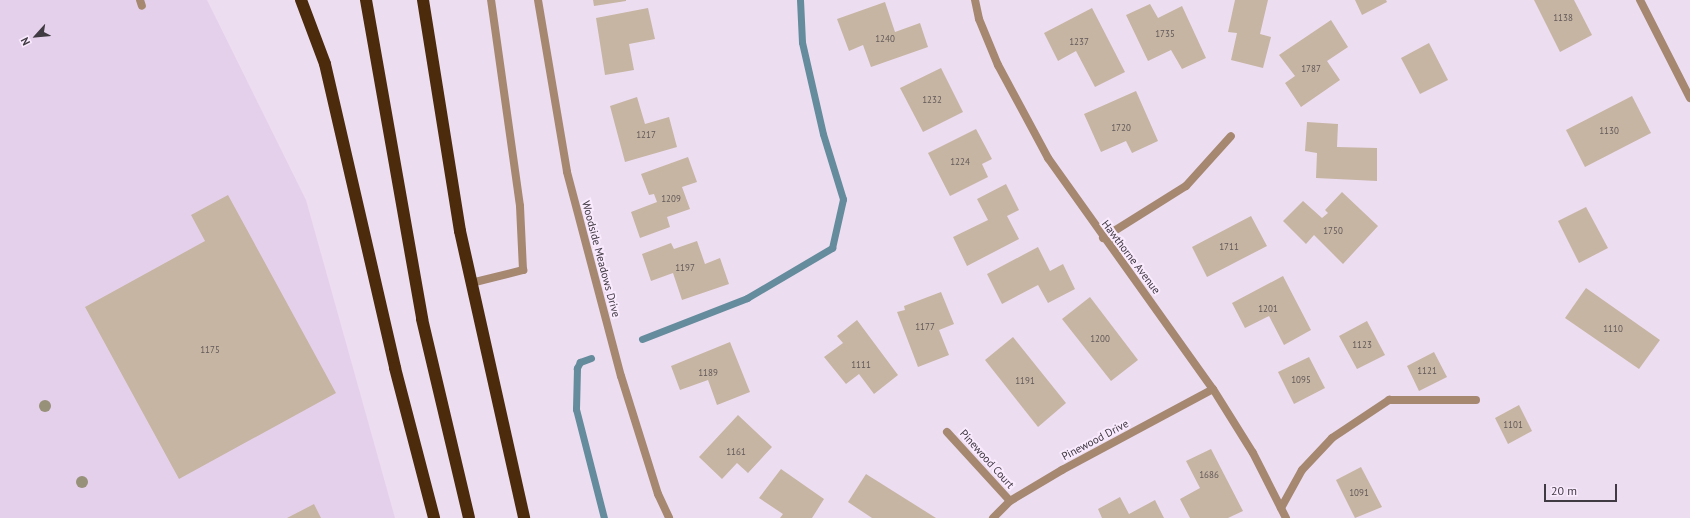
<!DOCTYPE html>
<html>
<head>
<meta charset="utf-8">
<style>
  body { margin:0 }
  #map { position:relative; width:1690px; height:518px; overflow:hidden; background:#edddf1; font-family:"PT Sans",sans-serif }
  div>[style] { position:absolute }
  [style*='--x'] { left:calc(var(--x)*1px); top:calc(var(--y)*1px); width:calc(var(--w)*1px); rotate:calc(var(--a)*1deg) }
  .built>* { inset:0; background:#e5d0eb }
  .stream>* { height:7px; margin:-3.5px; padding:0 3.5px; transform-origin:3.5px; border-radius:3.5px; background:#658c9c }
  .building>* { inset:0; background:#c6b5a2 }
  .lane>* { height:8px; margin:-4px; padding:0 4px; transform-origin:4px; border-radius:4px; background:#a68871 }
  .street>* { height:8px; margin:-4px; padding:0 4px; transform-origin:4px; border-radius:4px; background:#a68871 }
  .highway>* { height:12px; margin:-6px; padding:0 6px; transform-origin:6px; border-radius:6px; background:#4c2a0c }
  .trees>* { width:12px; height:12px; margin:-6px; border-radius:50%; background:#97917a }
  span { translate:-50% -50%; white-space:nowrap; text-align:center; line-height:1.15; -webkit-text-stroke:4px #faeafe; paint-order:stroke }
  .number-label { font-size:9px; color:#62595a }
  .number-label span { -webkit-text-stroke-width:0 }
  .street-label { font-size:11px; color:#403a42 }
  .north { position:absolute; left:16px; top:16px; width:40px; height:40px; -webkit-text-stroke:3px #faeafe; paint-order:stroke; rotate:243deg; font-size:11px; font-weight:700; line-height:16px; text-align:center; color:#403a42 }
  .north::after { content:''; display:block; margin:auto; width:14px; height:18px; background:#403a42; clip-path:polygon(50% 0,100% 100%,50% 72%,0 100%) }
  .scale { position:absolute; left:1544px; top:484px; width:73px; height:18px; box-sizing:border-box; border:2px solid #403a42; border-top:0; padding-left:5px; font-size:12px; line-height:14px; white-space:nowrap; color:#403a42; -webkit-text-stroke:3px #faeafe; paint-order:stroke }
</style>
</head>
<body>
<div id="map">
  <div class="built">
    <i style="clip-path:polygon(0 0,207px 0,306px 200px,395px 518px,0 518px)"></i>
  </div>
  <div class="stream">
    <i style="--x:642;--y:339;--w:113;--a:-21.3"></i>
    <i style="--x:747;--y:298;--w:99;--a:-30.5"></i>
    <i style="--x:832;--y:248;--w:50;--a:-77.3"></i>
    <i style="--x:843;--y:199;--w:68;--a:-107.1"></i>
    <i style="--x:823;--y:134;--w:94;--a:-102.9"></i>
    <i style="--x:802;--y:42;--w:42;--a:-92.7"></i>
    <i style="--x:591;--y:358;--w:12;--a:160"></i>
    <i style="--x:580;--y:362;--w:7;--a:117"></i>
    <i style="--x:577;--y:368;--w:41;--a:91.4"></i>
    <i style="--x:576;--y:409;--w:113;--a:75.6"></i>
  </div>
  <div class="building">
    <i style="clip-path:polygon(593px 0,626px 0,626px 1px,594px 6px)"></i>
    <i style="clip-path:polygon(1235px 0,1268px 0,1260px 34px,1271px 37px,1263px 68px,1231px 60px,1237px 33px,1228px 32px)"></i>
    <i style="clip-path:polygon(1355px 0,1386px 0,1387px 2px,1362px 15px)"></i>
    <i style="clip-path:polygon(1534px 0,1574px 0,1592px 35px,1560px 52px)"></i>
    <i style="clip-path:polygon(885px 2px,895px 32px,920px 23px,928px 47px,871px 67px,863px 45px,849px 51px,837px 19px)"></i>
    <i style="clip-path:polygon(1150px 4px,1158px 18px,1182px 6px,1206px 58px,1182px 69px,1171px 50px,1148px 61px,1126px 15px)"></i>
    <i style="clip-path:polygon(648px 8px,655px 39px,629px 44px,634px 70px,605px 75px,596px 18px)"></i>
    <i style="clip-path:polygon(1092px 8px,1125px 72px,1095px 87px,1076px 51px,1058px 61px,1044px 33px)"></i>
    <i style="clip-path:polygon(1331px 20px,1348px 47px,1327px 61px,1340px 80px,1301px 107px,1285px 83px,1295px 76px,1279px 55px)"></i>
    <i style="clip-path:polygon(1429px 43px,1448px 80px,1420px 94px,1401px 58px)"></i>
    <i style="clip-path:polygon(941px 68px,963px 112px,923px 132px,900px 88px)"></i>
    <i style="clip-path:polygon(1136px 91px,1158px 141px,1132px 153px,1126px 141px,1101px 152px,1084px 114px)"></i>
    <i style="clip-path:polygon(1632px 96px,1651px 133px,1585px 167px,1566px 130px)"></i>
    <i style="clip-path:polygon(637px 97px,645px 124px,669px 117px,677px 147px,625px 162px,610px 106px)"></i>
    <i style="clip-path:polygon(1307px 122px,1338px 124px,1337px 147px,1377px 148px,1377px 181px,1316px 178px,1317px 153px,1305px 151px)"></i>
    <i style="clip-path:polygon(976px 129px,992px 159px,982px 164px,988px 177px,950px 196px,928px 153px)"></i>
    <i style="clip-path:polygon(688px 157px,697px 182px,682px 187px,690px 209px,667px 217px,670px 227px,640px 238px,631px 212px,657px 202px,654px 194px,649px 195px,641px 174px)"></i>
    <i style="clip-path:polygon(1006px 184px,1019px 210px,1007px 216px,1019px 239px,967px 266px,953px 237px,988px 220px,977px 199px)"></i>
    <i style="clip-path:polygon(1342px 192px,1378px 226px,1343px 264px,1314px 235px,1306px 244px,1283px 221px,1303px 201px,1322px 218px,1328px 213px,1325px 210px)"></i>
    <i style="clip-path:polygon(228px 195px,336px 393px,179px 479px,85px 307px,205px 241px,191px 215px)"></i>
    <i style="clip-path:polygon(1586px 207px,1608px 248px,1579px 263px,1558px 221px)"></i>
    <i style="clip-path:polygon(1251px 216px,1267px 246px,1207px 277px,1192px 247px)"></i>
    <i style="clip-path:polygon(697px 241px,705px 264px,720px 258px,729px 284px,682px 300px,673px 273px,651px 281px,642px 254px,671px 243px,674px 249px)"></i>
    <i style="clip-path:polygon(1038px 247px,1050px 271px,1063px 264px,1075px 289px,1048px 303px,1038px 285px,1002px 304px,987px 274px)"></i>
    <i style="clip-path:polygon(1283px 276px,1311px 330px,1284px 345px,1269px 316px,1245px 328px,1232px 303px)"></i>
    <i style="clip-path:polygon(1586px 288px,1660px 340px,1639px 369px,1565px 318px)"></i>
    <i style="clip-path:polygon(941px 292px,954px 324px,939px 330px,949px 355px,918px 367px,897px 312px,905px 310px,904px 306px)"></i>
    <i style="clip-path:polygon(1090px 297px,1138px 360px,1111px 381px,1062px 319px)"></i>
    <i style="clip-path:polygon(857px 320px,898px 375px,874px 394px,859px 374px,846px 384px,824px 357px,843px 343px,837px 336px)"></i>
    <i style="clip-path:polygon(1367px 321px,1385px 355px,1357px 369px,1339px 336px)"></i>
    <i style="clip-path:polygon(1013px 337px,1066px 403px,1038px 427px,985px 360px)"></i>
    <i style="clip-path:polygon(730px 342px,750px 392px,717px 405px,708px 380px,680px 390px,671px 366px)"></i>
    <i style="clip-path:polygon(1434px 352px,1447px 377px,1419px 391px,1407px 366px)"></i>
    <i style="clip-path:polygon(1309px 357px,1325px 388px,1294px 404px,1278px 372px)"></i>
    <i style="clip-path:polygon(1519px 405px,1532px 431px,1508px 444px,1495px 418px)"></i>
    <i style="clip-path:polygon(738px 415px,772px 447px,748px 473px,737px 463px,722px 479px,699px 457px)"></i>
    <i style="clip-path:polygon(1211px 449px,1243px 511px,1228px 518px,1190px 518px,1180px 499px,1200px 488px,1186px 461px)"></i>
    <i style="clip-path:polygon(1361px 467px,1382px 507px,1355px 518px,1336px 480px)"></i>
    <i style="clip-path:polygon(781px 469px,824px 499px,812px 518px,780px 518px,783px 514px,759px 498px)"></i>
    <i style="clip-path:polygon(866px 474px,936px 518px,872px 518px,848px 502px)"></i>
    <i style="clip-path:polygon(1120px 497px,1129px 514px,1155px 500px,1164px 518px,1102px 518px,1098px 509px)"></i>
    <i style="clip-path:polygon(314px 504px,321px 518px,287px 518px)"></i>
  </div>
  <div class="lane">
    <i style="--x:140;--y:0;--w:6;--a:72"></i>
    <i style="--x:471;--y:283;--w:54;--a:-14"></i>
    <i style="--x:523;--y:270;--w:64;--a:-92.7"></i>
    <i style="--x:520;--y:206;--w:208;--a:-98"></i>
    <i style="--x:1281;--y:508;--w:43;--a:-61.1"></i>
    <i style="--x:1302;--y:470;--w:44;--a:-46.8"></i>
    <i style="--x:1332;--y:438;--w:69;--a:-33.7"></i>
    <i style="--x:1389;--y:400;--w:87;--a:0"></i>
  </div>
  <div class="street">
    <i style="--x:538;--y:0;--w:174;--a:80.4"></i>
    <i style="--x:567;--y:172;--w:211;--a:75.2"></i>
    <i style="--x:621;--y:376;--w:124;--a:72.6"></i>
    <i style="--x:658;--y:494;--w:26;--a:65"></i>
    <i style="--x:975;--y:0;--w:19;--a:78"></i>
    <i style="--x:979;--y:19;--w:50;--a:67.6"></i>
    <i style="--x:998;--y:65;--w:106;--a:61.7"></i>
    <i style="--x:1048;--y:158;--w:284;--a:54.5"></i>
    <i style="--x:1213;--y:389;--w:75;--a:58"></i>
    <i style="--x:1253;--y:453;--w:73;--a:63.1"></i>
    <i style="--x:1640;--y:0;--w:110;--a:63"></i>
    <i style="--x:1103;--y:238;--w:98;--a:-32.1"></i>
    <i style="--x:1186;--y:186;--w:67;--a:-48"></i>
    <i style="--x:947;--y:432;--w:93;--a:47.6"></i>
    <i style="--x:993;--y:518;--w:24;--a:-45"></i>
    <i style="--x:1010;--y:501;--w:61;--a:-30.8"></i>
    <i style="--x:1062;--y:470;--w:171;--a:-28.2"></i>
  </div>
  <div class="highway">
    <i style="--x:301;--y:0;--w:68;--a:69.4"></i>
    <i style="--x:325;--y:64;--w:312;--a:77"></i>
    <i style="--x:395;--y:368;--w:155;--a:75.4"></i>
    <i style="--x:366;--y:0;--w:324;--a:80"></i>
    <i style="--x:422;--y:319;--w:204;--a:76.7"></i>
    <i style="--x:423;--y:0;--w:234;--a:80.9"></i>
    <i style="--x:460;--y:231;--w:294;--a:77.4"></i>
  </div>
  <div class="trees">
    <i style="left:45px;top:406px"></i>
    <i style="left:82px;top:482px"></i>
  </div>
  <div class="number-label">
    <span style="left:1563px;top:18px">1138</span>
    <span style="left:1165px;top:34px">1735</span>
    <span style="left:885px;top:39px">1240</span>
    <span style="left:1079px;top:42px">1237</span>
    <span style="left:1311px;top:69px">1787</span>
    <span style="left:932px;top:100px">1232</span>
    <span style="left:1121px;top:128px">1720</span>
    <span style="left:1609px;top:131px">1130</span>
    <span style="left:646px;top:135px">1217</span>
    <span style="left:960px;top:162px">1224</span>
    <span style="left:671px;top:199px">1209</span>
    <span style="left:1333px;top:231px">1750</span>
    <span style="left:1229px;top:247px">1711</span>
    <span style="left:685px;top:268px">1197</span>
    <span style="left:1268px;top:309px">1201</span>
    <span style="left:925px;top:327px">1177</span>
    <span style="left:1613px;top:329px">1110</span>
    <span style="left:1100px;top:339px">1200</span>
    <span style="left:1362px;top:345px">1123</span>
    <span style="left:210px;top:350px">1175</span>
    <span style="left:861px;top:365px">1111</span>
    <span style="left:1427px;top:371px">1121</span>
    <span style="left:708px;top:373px">1189</span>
    <span style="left:1301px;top:380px">1095</span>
    <span style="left:1025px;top:381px">1191</span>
    <span style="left:1513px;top:425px">1101</span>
    <span style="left:736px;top:452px">1161</span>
    <span style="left:1209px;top:475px">1686</span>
    <span style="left:1359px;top:493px">1091</span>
  </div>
  <div class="street-label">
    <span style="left:1131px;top:257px;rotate:53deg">Hawthorne Avenue</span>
    <span style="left:601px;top:259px;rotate:75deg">Woodside Meadows Drive</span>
    <span style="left:1095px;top:440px;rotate:-28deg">Pinewood Drive</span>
    <span style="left:987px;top:459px;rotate:48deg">Pinewood Court</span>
  </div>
  <div class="north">N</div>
  <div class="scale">20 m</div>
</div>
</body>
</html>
